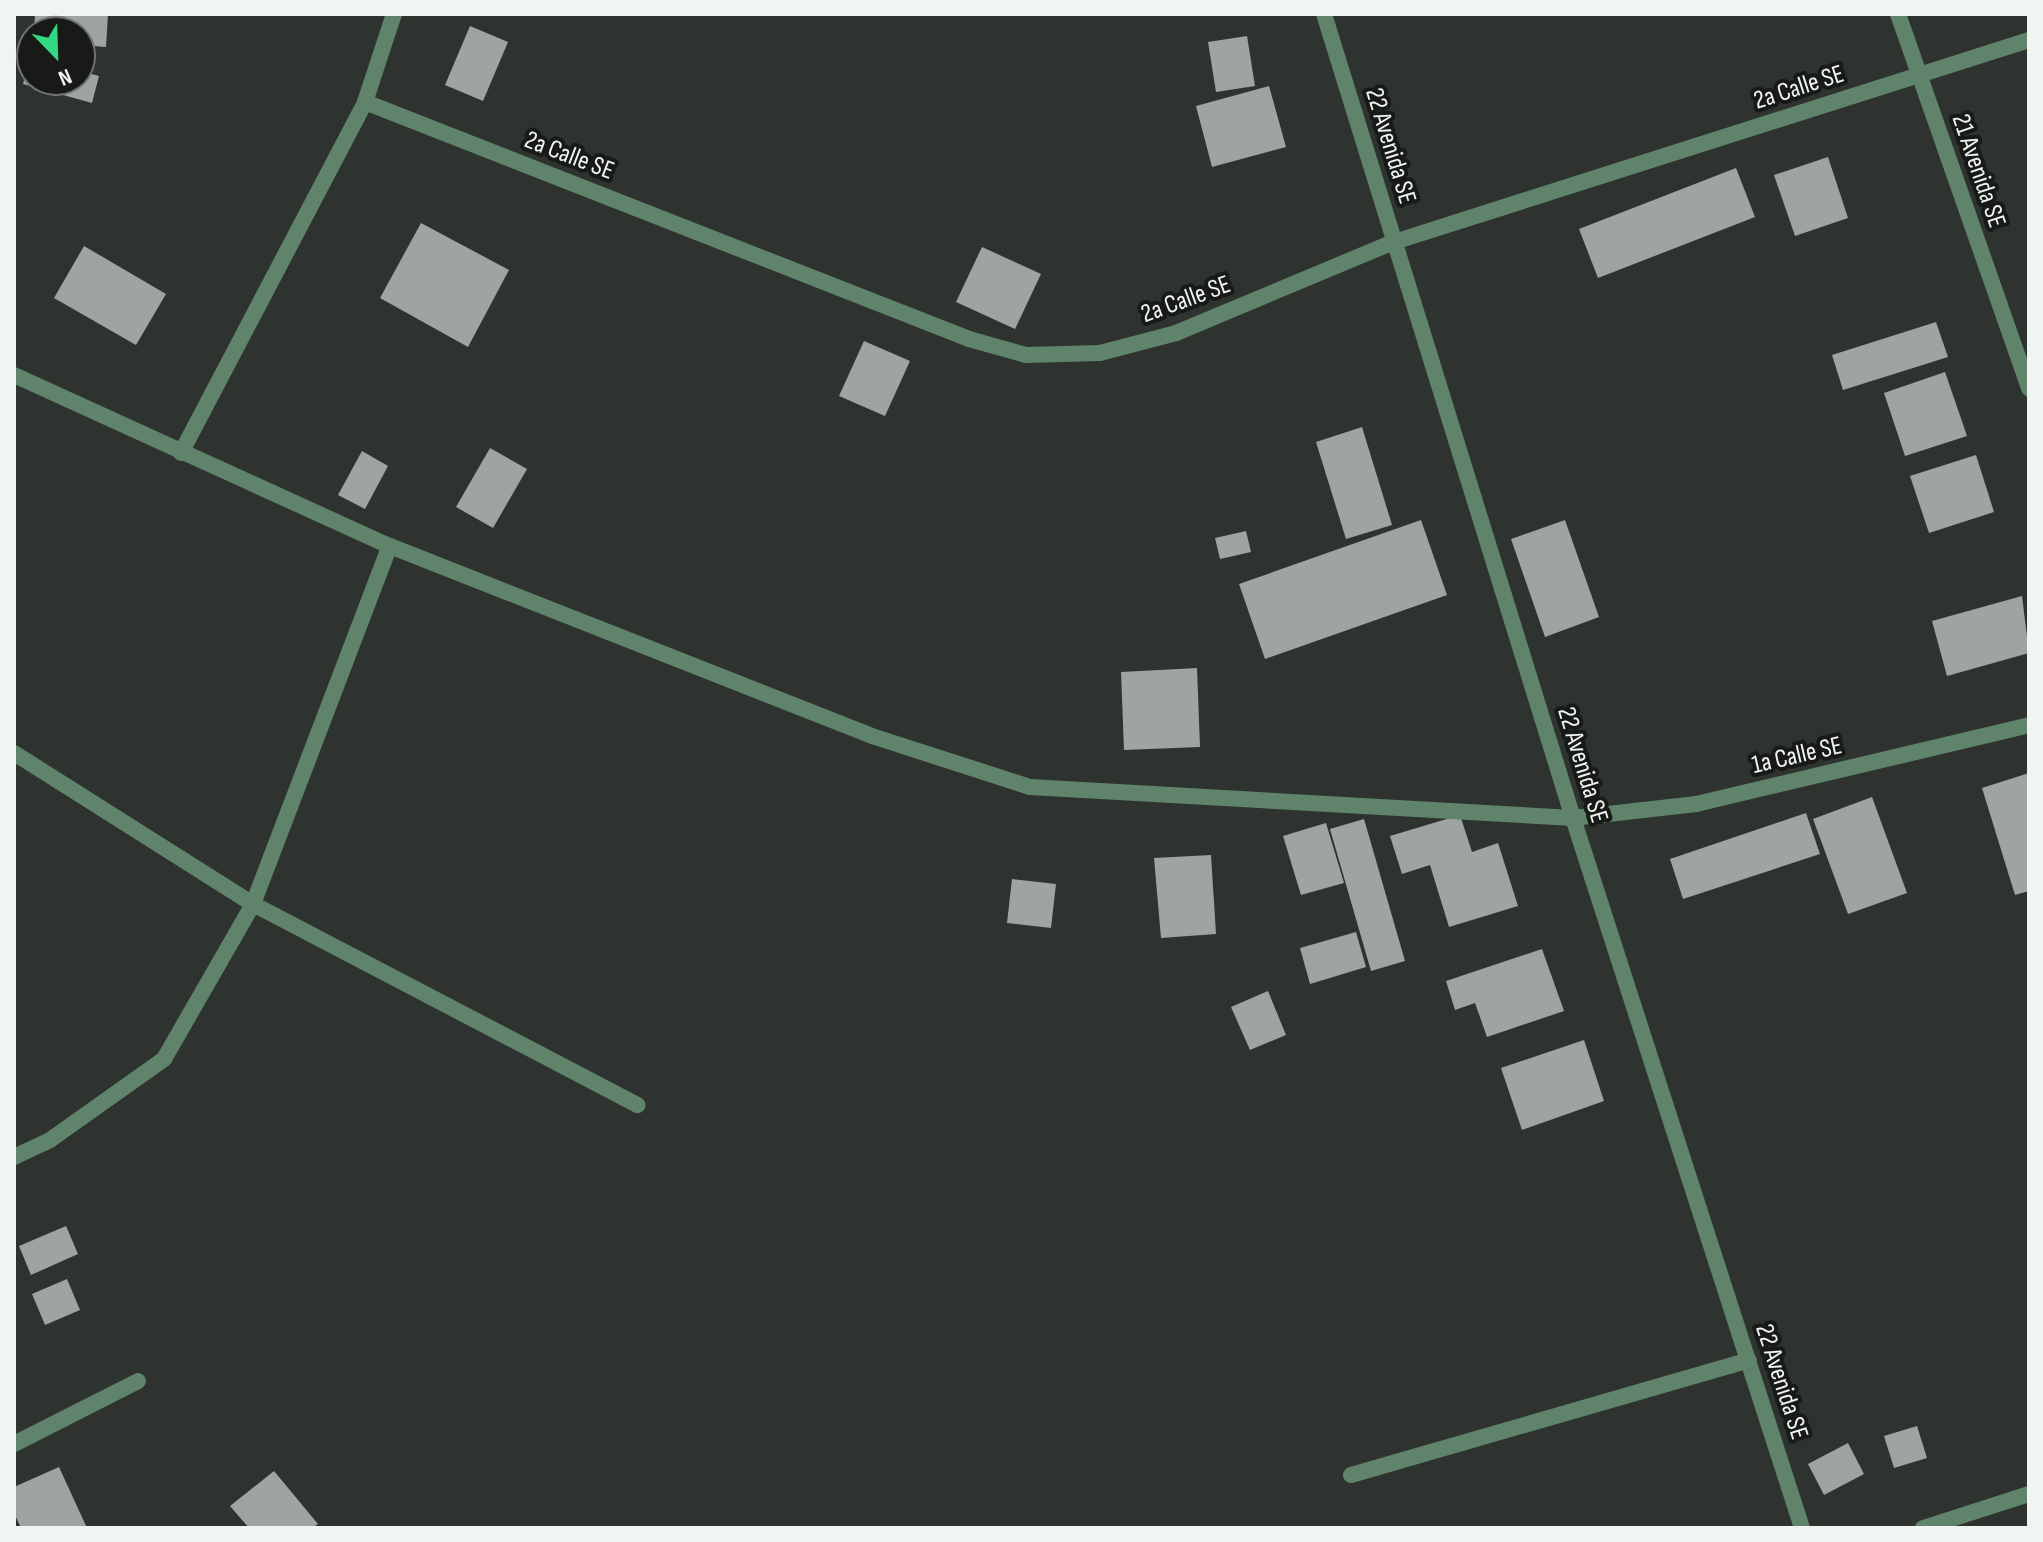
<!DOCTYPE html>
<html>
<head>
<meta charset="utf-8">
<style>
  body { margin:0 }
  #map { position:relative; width:2043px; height:1542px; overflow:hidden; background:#2e332f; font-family:"Sofia Sans Condensed",sans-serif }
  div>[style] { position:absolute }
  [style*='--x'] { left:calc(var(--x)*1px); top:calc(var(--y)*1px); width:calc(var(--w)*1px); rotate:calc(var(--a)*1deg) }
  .building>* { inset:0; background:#9ea5a0 }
  .street>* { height:16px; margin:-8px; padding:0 8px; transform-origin:8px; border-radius:8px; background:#5f846b }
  span { translate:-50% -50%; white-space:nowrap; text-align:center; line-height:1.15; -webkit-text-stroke:8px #181a18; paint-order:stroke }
  .street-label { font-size:26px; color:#f1f5f2 }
  .frame { position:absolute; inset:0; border:16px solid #f1f5f2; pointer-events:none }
  .north { position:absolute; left:16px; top:16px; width:80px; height:80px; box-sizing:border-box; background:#181a18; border:2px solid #6f726f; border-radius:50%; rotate:157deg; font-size:22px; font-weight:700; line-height:32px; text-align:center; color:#f1f5f2 }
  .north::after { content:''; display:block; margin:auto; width:28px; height:36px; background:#33d882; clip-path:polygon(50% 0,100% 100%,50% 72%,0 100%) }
</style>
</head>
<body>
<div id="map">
  <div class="building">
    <i style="clip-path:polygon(35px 14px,108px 14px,106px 47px,80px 45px,80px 32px,34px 32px)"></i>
    <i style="clip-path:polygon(470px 26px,508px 42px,483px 101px,445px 85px)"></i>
    <i style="clip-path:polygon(1247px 36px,1255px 86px,1216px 92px,1208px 42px)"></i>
    <i style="clip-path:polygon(31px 54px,32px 80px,80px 80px,80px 71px,99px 76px,92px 103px,23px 84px)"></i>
    <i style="clip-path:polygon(1269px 86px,1286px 147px,1212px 167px,1196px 106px)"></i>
    <i style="clip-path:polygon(1828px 157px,1848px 218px,1795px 236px,1774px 175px)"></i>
    <i style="clip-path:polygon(1736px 168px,1755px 217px,1598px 278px,1579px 229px)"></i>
    <i style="clip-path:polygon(421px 223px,509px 270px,468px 347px,380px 298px)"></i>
    <i style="clip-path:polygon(84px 246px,166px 294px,136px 345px,54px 298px)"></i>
    <i style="clip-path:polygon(982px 247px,1041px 274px,1015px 329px,956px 302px)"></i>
    <i style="clip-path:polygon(1936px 322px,1948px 357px,1843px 390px,1832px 355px)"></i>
    <i style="clip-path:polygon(864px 341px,910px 361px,885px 416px,839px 396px)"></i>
    <i style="clip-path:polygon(1945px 372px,1967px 436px,1905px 456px,1884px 393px)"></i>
    <i style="clip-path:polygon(1362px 427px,1392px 525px,1346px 539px,1316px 442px)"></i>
    <i style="clip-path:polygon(490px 448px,527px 469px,493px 528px,456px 507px)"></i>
    <i style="clip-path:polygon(362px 451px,388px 466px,365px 509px,338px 495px)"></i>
    <i style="clip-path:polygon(1976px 455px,1994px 512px,1929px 533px,1910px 476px)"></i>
    <i style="clip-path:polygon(1421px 520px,1447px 595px,1265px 659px,1239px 584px)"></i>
    <i style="clip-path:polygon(1565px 520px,1599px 617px,1545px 637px,1511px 539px)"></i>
    <i style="clip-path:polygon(1246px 531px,1251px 552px,1220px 559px,1215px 538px)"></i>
    <i style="clip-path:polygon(2022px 596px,2029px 653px,1947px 676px,1932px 621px)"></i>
    <i style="clip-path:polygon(1197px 668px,1200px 747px,1124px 750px,1121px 672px)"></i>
    <i style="clip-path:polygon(2029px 773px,2029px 891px,2015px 895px,1982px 788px)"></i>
    <i style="clip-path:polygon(1872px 797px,1907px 893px,1848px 914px,1813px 819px)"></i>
    <i style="clip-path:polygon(1806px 813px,1820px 854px,1683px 899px,1670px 859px)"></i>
    <i style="clip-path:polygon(1460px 815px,1472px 852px,1498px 843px,1518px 906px,1449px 927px,1430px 865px,1402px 874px,1390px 836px)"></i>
    <i style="clip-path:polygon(1364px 819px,1405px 961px,1371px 971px,1330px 829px)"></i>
    <i style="clip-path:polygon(1326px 823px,1344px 883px,1301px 895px,1283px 836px)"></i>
    <i style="clip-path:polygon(1211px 855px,1216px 934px,1161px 938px,1154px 858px)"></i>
    <i style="clip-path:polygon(1012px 879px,1056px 884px,1051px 928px,1007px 923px)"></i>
    <i style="clip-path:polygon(1356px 932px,1366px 967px,1310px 984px,1300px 948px)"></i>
    <i style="clip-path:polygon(1542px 949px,1564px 1011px,1487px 1037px,1475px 1003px,1455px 1010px,1446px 981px)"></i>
    <i style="clip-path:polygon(1268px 991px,1286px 1035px,1250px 1050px,1231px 1007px)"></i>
    <i style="clip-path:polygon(1584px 1040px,1604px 1101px,1522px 1130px,1501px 1068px)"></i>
    <i style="clip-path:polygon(66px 1226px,78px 1254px,31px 1275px,19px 1246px)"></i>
    <i style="clip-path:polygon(67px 1279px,80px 1310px,45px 1325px,32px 1294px)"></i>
    <i style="clip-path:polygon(1917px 1426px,1927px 1458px,1894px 1468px,1884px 1436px)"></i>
    <i style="clip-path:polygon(1848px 1443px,1864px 1474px,1824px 1495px,1808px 1464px)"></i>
    <i style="clip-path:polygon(59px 1467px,87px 1528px,21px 1528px,14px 1513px,14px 1487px)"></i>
    <i style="clip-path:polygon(274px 1471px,318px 1524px,312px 1528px,249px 1528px,230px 1506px)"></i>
  </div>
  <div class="street">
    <i style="--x:1324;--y:14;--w:842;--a:72.79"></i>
    <i style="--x:1573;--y:818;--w:746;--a:72.12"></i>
    <i style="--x:1898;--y:14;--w:397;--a:70.7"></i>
    <i style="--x:365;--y:102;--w:649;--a:21.42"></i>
    <i style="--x:969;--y:339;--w:59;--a:15.7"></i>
    <i style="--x:1026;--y:355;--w:74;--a:-1.5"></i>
    <i style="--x:1100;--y:353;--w:79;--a:-14.7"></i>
    <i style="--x:1176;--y:333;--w:236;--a:-22.7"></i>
    <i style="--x:1394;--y:242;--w:666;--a:-17.65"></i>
    <i style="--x:14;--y:375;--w:413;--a:24.5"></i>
    <i style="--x:390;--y:546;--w:518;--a:21.51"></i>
    <i style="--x:872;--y:736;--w:166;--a:17.9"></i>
    <i style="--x:1030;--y:787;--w:544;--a:3.27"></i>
    <i style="--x:1573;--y:818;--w:124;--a:-6.5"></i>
    <i style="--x:1696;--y:804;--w:342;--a:-13.3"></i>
    <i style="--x:181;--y:453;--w:396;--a:-62.3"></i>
    <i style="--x:365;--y:102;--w:93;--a:-71.8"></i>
    <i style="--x:14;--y:753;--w:283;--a:32.3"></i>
    <i style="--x:253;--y:904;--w:434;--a:27.6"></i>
    <i style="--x:14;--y:1157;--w:40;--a:-25"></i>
    <i style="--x:50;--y:1140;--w:140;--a:-35.4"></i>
    <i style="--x:164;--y:1059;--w:179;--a:-60.1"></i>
    <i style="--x:253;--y:904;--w:383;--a:-69.1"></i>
    <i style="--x:14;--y:1444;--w:139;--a:-26.9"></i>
    <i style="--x:1351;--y:1475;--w:414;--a:-16.1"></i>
    <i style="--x:1923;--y:1528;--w:111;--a:-17.8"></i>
  </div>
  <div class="street-label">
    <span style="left:1799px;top:88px;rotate:-18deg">2a Calle SE</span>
    <span style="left:1390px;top:146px;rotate:73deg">22 Avenida SE</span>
    <span style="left:569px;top:156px;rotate:21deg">2a Calle SE</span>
    <span style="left:1978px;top:171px;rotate:71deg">21 Avenida SE</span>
    <span style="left:1186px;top:300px;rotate:-20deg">2a Calle SE</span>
    <span style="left:1797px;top:756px;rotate:-13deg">1a Calle SE</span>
    <span style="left:1582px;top:765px;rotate:73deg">22 Avenida SE</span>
    <span style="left:1781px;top:1382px;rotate:72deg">22 Avenida SE</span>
  </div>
  <div class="frame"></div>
  <div class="north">N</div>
</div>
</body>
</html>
